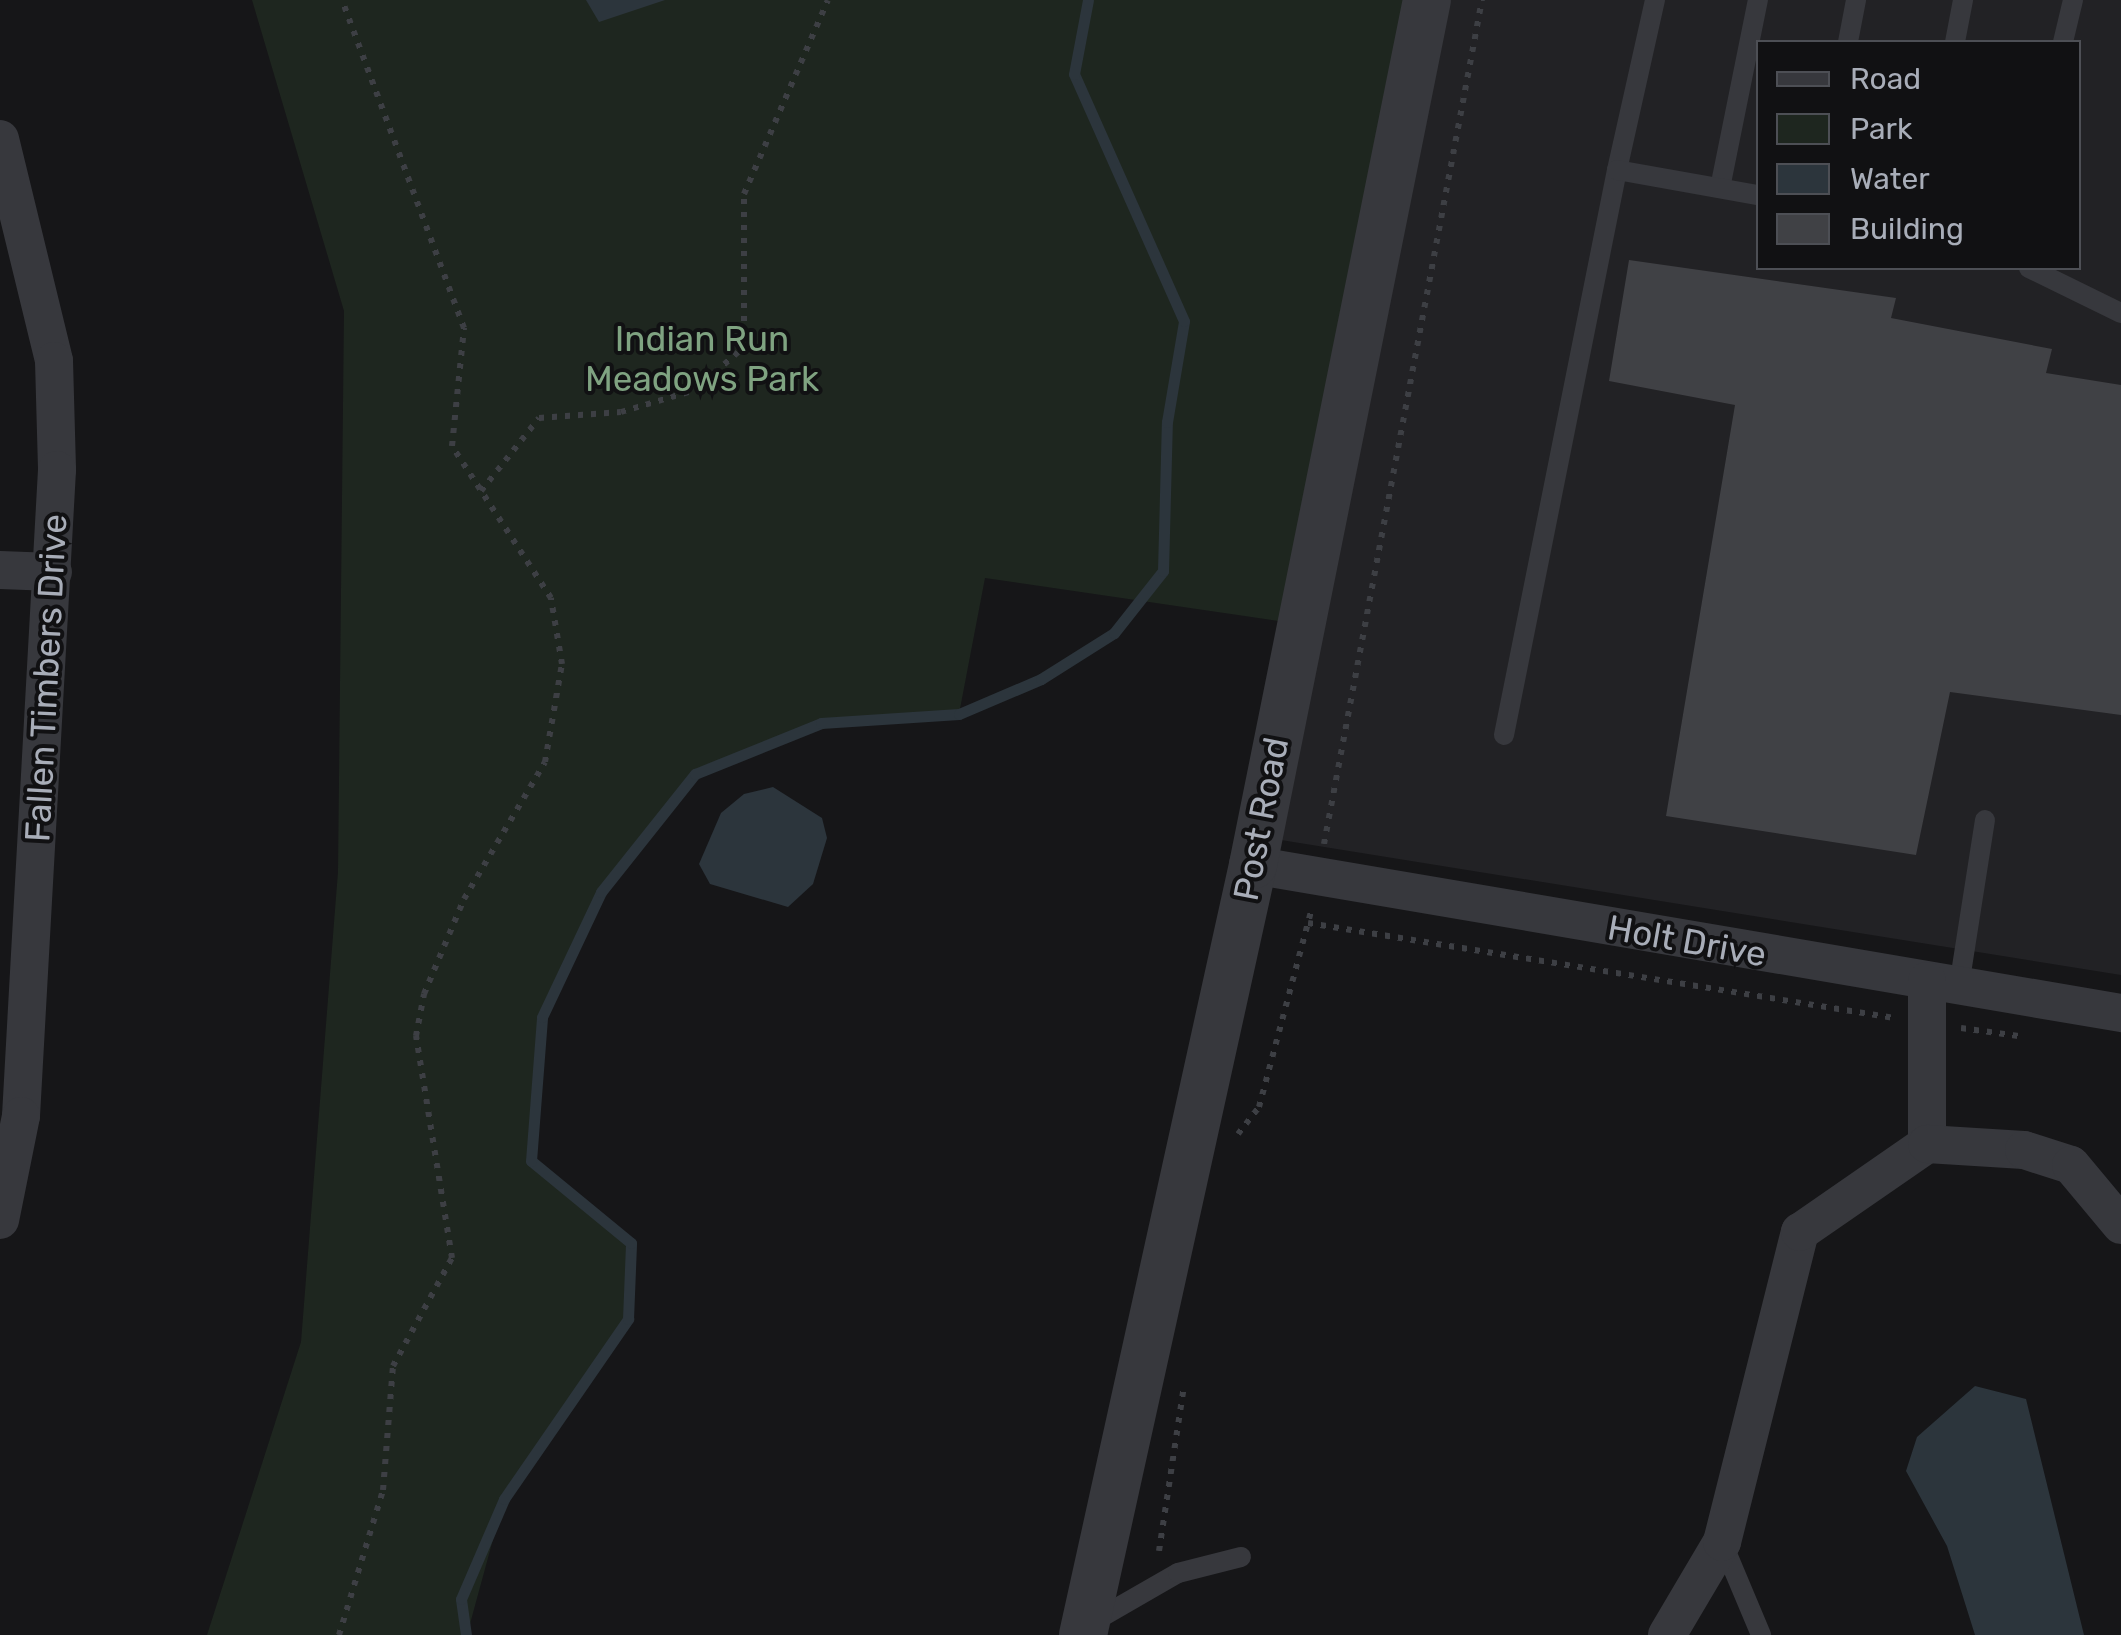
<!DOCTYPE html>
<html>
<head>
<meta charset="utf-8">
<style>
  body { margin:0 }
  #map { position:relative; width:2121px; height:1635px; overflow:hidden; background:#161618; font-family:Rubik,sans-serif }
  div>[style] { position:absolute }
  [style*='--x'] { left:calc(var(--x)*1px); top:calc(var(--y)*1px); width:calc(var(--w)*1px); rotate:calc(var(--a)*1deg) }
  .built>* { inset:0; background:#222225 }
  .green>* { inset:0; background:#1e261f }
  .water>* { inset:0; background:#2c353c }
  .stream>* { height:11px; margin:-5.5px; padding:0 5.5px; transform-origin:5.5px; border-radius:5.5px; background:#2c353c }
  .building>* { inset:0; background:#404145 }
  .path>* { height:6px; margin-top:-3px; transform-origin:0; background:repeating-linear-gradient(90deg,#3d3f44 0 5px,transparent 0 13px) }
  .service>* { height:20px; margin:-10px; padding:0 10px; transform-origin:10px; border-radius:10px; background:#37383d }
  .minor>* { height:38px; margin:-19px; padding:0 19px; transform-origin:19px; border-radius:19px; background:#37383d }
  .tertiary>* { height:48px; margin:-24px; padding:0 24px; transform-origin:24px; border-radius:24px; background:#37383d }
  span { translate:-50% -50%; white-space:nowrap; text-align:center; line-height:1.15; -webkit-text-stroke:8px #111113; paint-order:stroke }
  .park-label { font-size:35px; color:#7fa381 }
  .street-label { font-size:35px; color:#a8adb8 }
  .legend { position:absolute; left:1756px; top:40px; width:325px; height:230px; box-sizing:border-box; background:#111113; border:2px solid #4d4f55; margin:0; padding:12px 18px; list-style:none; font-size:30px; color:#a8adb8 }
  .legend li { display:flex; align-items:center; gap:20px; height:50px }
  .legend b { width:50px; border:2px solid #4d4f55 }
</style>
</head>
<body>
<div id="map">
  <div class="built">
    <i style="clip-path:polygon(evenodd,1450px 0,2121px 0,2121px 975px,1281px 840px,1450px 0,1758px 42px,2078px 42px,2078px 268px,1758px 268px,1758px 42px)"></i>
  </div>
  <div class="green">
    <i style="clip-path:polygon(252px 0,1424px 0,1299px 624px,985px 578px,959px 714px,821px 723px,695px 774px,601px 892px,542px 1017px,531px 1161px,631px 1243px,628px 1319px,504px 1499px,467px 1635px,207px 1635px,301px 1342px,338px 872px,344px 311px)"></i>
  </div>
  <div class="water">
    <i style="clip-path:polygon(586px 0,665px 0,599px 22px)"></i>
    <i style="clip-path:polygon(773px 787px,822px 818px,827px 838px,813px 884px,788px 907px,710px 884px,699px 864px,721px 813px,744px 794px)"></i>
    <i style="clip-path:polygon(1975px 1386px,2026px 1399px,2084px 1635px,1975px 1635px,1947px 1546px,1906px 1471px,1917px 1437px)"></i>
  </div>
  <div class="stream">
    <i style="--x:466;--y:1635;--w:36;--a:-98"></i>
    <i style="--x:461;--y:1599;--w:109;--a:-66.7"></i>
    <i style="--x:504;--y:1499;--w:219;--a:-55.4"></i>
    <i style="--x:628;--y:1319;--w:76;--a:-87.7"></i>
    <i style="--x:631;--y:1243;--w:129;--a:-140.6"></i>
    <i style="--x:531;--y:1161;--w:144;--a:-85.6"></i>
    <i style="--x:542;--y:1017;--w:138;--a:-64.7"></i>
    <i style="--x:601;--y:892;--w:151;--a:-51.5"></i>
    <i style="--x:695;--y:774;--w:136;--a:-22"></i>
    <i style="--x:821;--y:723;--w:138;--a:-3.7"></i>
    <i style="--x:959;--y:714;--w:89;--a:-23.1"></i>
    <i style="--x:1041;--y:679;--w:86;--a:-32.2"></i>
    <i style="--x:1114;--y:633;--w:79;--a:-51.7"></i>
    <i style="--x:1163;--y:571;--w:149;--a:-88.5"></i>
    <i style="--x:1167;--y:422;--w:102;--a:-80.4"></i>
    <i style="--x:1184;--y:321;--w:270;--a:-114"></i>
    <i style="--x:1074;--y:74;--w:75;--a:-79.3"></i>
  </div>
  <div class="building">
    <i style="clip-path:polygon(1629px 260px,1896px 298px,1891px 318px,2052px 349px,2046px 373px,2121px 385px,2121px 715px,1950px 692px,1916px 855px,1666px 816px,1735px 405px,1609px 381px)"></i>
  </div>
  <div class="path">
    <i style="--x:481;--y:491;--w:93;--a:-51.5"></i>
    <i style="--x:539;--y:418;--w:82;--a:-4.2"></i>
    <i style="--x:621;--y:412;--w:77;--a:-16.6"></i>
    <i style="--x:695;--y:390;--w:65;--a:-41.3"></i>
    <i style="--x:744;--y:347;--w:153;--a:-90"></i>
    <i style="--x:744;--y:194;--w:211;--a:-66.6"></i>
    <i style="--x:1324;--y:844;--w:859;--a:-79.4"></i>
    <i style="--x:1308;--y:923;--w:594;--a:9.21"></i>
    <i style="--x:1961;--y:1028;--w:58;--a:8"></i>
    <i style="--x:1238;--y:1134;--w:34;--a:-52"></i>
    <i style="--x:1259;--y:1107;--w:203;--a:-75.1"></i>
    <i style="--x:1159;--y:1551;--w:167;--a:-81.4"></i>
    <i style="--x:339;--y:1635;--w:152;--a:-73.1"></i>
    <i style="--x:383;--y:1490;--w:124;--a:-85.4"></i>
    <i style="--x:393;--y:1366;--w:123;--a:-61.4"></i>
    <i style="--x:452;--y:1258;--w:225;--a:-99.2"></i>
    <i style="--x:416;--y:1036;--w:43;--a:-79.2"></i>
    <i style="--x:424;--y:994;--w:103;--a:-67.2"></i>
    <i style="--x:464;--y:899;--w:159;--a:-59.4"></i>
    <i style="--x:545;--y:762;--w:99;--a:-80.2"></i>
    <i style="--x:562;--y:664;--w:67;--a:-99.5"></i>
    <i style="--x:551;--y:598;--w:181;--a:-123.1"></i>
    <i style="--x:452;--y:446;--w:119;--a:-84.2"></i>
    <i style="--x:464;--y:328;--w:350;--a:-110.4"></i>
  </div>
  <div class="service">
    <i style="--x:1848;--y:42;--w:43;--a:-79.2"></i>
    <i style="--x:1955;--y:42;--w:43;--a:-79.2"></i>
    <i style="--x:2063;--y:42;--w:43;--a:-76.6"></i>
    <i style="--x:1617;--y:170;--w:174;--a:-77.4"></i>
    <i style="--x:1720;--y:188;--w:192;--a:-78.6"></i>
    <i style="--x:2029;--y:268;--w:102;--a:26.1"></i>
    <i style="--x:1504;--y:735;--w:576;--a:-78.69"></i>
    <i style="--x:1617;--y:170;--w:143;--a:10.1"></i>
    <i style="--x:1959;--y:986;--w:168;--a:-81.1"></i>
    <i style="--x:1722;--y:1542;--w:101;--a:67.2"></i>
    <i style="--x:1091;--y:1623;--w:100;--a:-29.9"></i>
    <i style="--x:1178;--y:1573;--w:65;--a:-14.3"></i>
  </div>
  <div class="minor">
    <i style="--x:0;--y:139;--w:228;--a:76.3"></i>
    <i style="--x:54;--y:361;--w:109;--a:88.4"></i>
    <i style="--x:57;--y:470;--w:647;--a:93.19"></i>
    <i style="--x:21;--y:1116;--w:106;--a:101.4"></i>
    <i style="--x:0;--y:570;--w:53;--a:2.2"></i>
    <i style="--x:1253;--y:865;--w:881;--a:9.68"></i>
    <i style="--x:1927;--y:981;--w:163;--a:90"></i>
    <i style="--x:1667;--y:1635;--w:108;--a:-59.4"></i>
    <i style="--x:1722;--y:1542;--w:320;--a:-75.9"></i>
    <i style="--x:1800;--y:1232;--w:155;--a:-34.7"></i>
    <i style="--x:1927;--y:1144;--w:97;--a:3.5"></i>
    <i style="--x:2024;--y:1150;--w:49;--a:17.7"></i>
    <i style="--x:2071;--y:1165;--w:78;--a:50.2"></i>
  </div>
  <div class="tertiary">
    <i style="--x:1083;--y:1635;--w:789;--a:-77.55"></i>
    <i style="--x:1253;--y:865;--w:882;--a:-78.63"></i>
  </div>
  <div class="park-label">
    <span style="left:702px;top:359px">Indian Run<br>Meadows Park</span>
  </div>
  <div class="street-label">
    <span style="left:46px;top:678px;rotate:-87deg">Fallen Timbers Drive</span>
    <span style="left:1261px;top:819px;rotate:-79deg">Post Road</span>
    <span style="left:1687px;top:941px;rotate:10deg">Holt Drive</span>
  </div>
  <ul class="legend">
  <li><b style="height:12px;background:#37383d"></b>Road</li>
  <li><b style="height:28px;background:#1e261f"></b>Park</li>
  <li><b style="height:28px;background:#2c353c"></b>Water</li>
  <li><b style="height:28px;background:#404145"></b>Building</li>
  </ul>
</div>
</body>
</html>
